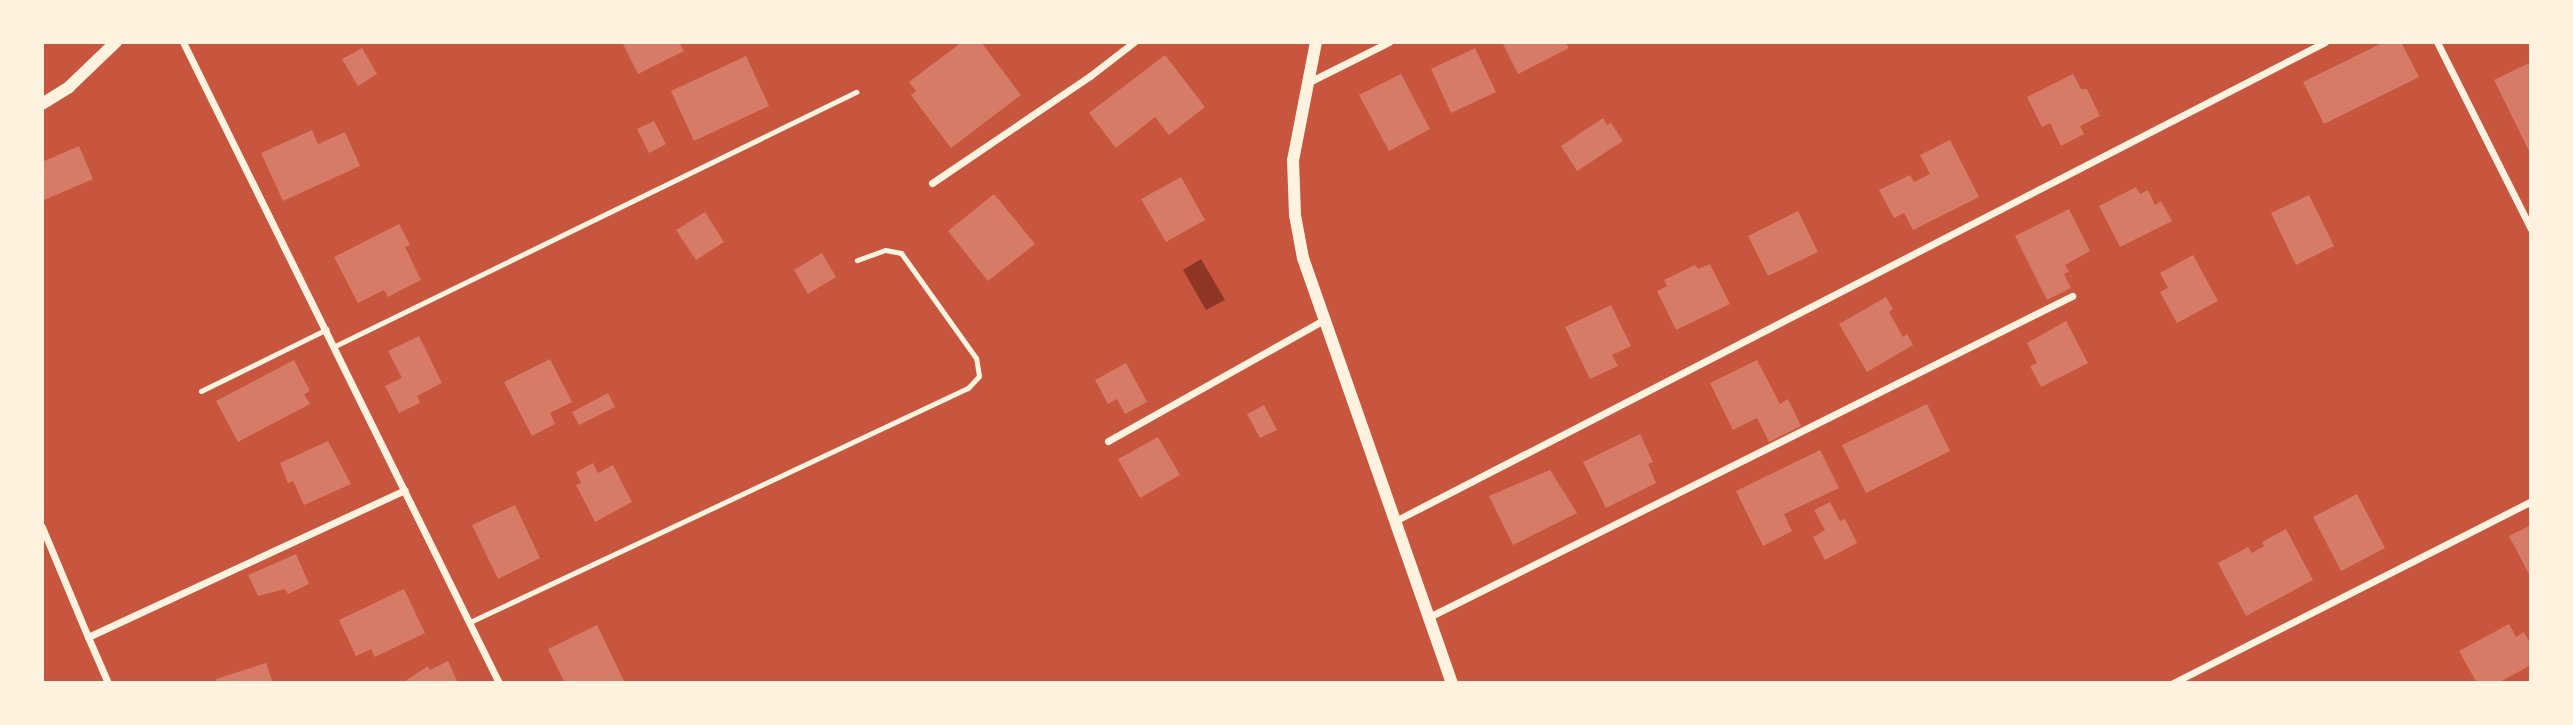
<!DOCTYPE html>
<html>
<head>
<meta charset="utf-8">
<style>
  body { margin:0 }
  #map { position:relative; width:2573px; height:725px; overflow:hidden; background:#c8553d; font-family:"Noto Serif",serif }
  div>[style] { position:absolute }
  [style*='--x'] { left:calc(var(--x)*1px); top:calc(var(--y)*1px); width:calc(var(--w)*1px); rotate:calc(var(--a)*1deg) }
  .water>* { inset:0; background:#8f3625 }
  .building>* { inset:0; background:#d67c66 }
  .service>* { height:5px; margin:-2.5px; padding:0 2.5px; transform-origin:2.5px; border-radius:2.5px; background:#fff3e0 }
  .minor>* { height:7px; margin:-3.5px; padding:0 3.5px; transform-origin:3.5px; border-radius:3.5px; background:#fff3e0 }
  .tertiary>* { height:12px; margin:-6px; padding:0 6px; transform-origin:6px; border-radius:6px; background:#fff3e0 }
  span { translate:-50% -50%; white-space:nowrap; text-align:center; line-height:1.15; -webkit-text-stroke:6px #fff3e0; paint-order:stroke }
  .frame { position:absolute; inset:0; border:44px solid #fff3e0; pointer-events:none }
</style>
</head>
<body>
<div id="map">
  <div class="water">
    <i style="clip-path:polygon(1201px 259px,1225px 300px,1206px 310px,1183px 270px)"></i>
  </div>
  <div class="building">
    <i style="clip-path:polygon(627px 42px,679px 42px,684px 51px,638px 74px,623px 44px)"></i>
    <i style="clip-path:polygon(962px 42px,981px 42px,1021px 95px,951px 148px,911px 95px,916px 91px,909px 82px)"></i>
    <i style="clip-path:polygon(1502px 42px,1565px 42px,1569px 48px,1518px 74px)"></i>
    <i style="clip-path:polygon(2384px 42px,2401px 42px,2419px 77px,2324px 124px,2303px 82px)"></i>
    <i style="clip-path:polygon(362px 48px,377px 74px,358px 86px,342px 59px)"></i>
    <i style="clip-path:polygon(1475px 48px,1496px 92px,1451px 113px,1431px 69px)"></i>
    <i style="clip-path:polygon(1165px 55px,1205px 107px,1169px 135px,1155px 117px,1116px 148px,1089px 113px)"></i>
    <i style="clip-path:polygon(746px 56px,769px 106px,694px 141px,671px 91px)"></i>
    <i style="clip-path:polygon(2531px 62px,2531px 155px,2494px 80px)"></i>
    <i style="clip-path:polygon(1401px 74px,1430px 129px,1389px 151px,1359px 95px)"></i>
    <i style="clip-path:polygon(2073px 74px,2081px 89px,2087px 89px,2100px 116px,2080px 126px,2084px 134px,2061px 146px,2050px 123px,2042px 127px,2027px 97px)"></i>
    <i style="clip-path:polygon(1603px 118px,1607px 125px,1611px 123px,1623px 141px,1577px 171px,1561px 146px)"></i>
    <i style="clip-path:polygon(654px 121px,666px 144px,649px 153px,637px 129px)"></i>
    <i style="clip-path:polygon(312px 130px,318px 144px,345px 132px,360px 166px,283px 201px,261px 153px)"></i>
    <i style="clip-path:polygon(1950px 140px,1979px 197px,1913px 230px,1904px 213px,1894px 218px,1879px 190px,1910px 175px,1914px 182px,1930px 174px,1920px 155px)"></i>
    <i style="clip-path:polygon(79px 146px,93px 179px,42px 201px,42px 162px)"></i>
    <i style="clip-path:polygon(1181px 177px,1205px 220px,1166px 242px,1141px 199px)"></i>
    <i style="clip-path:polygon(2136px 187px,2140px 194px,2148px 190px,2155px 205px,2161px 201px,2172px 221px,2120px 247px,2099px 206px)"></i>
    <i style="clip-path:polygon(994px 194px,1035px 244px,988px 281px,948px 231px)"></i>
    <i style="clip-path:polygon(2309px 195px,2334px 246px,2296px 265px,2271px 213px)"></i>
    <i style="clip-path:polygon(2069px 209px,2090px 251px,2065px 265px,2069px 271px,2064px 274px,2071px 288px,2047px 300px,2015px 236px)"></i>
    <i style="clip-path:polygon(1798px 211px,1818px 252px,1768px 276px,1748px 236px)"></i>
    <i style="clip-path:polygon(705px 212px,724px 242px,696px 260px,676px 230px)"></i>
    <i style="clip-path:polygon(399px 224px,410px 245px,405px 247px,421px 280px,388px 297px,384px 290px,358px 303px,334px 257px)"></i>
    <i style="clip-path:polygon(822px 253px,836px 277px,808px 294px,794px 270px)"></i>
    <i style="clip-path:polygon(2193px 255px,2218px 301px,2177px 323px,2160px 292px,2168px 288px,2160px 273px)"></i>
    <i style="clip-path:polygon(1710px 264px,1730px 304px,1676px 330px,1657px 291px,1667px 286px,1664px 280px,1695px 265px,1698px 269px)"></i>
    <i style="clip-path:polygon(1886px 297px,1893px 309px,1889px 312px,1903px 337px,1907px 334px,1913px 345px,1867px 372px,1839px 324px)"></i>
    <i style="clip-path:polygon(1611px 305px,1631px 346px,1612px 355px,1618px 366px,1590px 379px,1565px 327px)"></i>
    <i style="clip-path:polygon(2066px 321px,2088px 363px,2041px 387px,2030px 366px,2037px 363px,2027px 343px)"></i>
    <i style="clip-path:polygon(419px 336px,442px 383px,417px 396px,420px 403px,399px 413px,385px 386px,402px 378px,388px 351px)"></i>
    <i style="clip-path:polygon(550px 359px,572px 402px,550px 413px,555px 424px,532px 436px,504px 382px)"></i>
    <i style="clip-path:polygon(294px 360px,310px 391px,304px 394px,310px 404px,238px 442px,216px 401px)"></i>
    <i style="clip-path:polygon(1757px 360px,1780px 404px,1788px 399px,1801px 426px,1769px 442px,1757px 418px,1733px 430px,1710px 383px)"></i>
    <i style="clip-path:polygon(1126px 363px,1147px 402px,1125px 414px,1117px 399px,1108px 404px,1095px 380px)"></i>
    <i style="clip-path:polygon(608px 393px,615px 407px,579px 425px,572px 412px)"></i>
    <i style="clip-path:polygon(1927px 404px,1950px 451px,1866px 493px,1842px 445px)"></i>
    <i style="clip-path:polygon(1264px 405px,1277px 430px,1260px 438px,1247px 414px)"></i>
    <i style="clip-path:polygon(1640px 434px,1653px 462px,1648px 464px,1656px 483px,1606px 508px,1583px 462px)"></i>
    <i style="clip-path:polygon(1158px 437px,1180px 475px,1140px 498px,1118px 459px)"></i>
    <i style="clip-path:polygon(328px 441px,351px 484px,304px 505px,293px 481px,288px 483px,280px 463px)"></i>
    <i style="clip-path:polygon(1820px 450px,1839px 488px,1784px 514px,1792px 531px,1763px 546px,1736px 491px)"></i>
    <i style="clip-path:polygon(593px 463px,598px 473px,613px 465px,632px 502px,595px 522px,576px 485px,581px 483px,576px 472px)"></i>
    <i style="clip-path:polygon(1550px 470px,1577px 513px,1513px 545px,1489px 496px)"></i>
    <i style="clip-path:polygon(2357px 494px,2385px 548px,2341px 571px,2313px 517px)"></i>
    <i style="clip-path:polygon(1830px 502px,1840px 521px,1845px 519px,1857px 543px,1825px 560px,1813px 537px,1825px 530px,1814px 510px)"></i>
    <i style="clip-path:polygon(515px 505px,540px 558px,498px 579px,472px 525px)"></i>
    <i style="clip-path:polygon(2531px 525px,2531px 578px,2509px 536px)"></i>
    <i style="clip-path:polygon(2286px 529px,2313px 580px,2246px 616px,2218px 563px,2248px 547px,2252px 553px,2264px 546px,2262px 542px)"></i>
    <i style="clip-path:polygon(296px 554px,309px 584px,288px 594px,285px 589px,258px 596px,248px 575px)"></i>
    <i style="clip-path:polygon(404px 589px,425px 633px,375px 657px,371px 649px,356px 656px,339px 620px)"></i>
    <i style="clip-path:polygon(2509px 624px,2516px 637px,2524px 632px,2531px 644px,2531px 665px,2498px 683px,2477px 683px,2459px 651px)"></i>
    <i style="clip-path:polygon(597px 625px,625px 683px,565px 683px,548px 649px)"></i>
    <i style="clip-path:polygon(448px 661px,458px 683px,402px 683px,428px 666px,430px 670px)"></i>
    <i style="clip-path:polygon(266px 663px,273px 683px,217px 683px,216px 679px)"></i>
  </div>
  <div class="service">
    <i style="--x:335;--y:346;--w:580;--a:-25.99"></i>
    <i style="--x:201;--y:391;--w:140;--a:-26.2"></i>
    <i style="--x:470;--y:622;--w:550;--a:-25.17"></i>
    <i style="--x:968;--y:388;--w:16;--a:-47"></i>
    <i style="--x:979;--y:376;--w:18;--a:-99"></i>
    <i style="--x:976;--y:358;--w:129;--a:-125.5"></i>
    <i style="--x:901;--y:253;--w:16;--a:-169"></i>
    <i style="--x:885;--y:250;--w:30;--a:160"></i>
  </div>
  <div class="minor">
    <i style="--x:183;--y:42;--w:715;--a:63.76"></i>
    <i style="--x:2437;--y:42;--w:209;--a:63.3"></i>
    <i style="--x:1307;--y:83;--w:92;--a:-26.6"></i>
    <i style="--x:932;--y:183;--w:191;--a:-34.1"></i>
    <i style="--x:1090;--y:76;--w:56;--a:-37.7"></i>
    <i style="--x:1108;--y:441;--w:248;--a:-29.3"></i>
    <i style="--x:1395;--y:521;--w:1046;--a:-27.25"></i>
    <i style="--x:42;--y:527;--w:119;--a:67.3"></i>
    <i style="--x:1429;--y:617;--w:719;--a:-26.53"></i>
    <i style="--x:108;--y:683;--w:50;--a:-113.5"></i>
    <i style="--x:88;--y:637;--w:349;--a:-24.9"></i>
    <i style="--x:2173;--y:683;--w:402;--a:-26.9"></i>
  </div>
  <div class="tertiary">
    <i style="--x:1316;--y:42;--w:120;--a:101"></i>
    <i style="--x:1293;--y:160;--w:55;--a:87.9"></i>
    <i style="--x:1295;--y:215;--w:44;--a:79.5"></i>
    <i style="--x:1303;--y:258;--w:450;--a:70.7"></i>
    <i style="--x:42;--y:104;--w:32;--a:-32"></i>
    <i style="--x:69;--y:87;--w:65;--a:-43.8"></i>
  </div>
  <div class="frame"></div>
</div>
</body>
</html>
